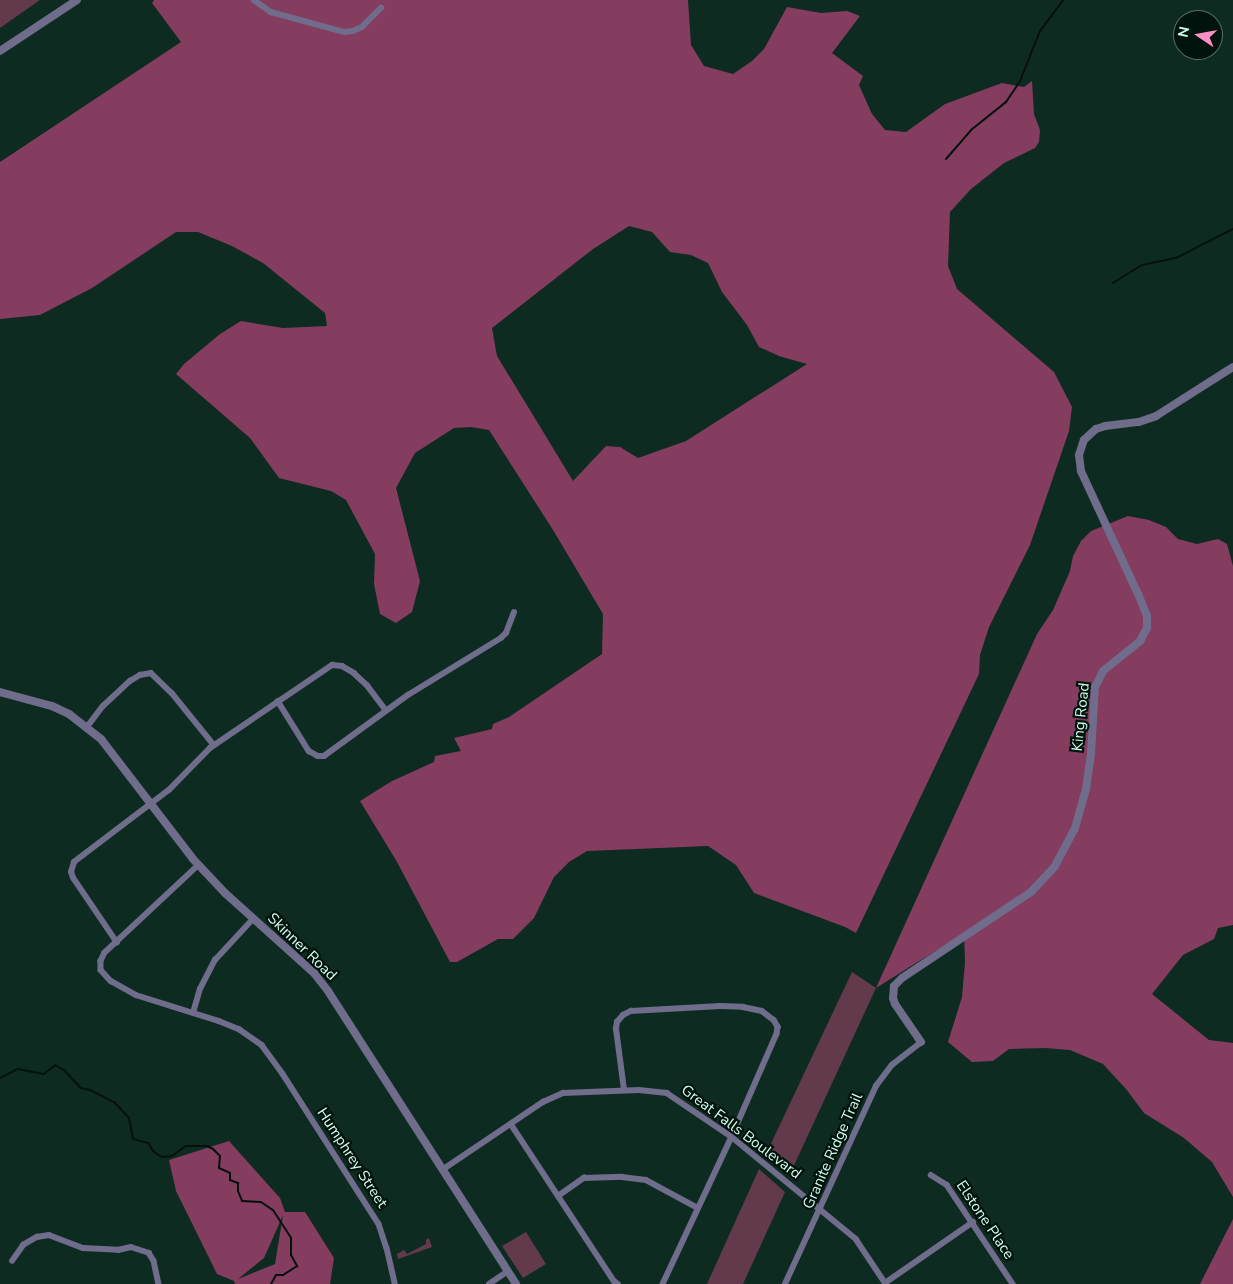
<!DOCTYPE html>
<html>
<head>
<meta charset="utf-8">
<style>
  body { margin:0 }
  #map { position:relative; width:1233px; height:1284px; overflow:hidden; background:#0e2b22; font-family:"Nunito Sans",sans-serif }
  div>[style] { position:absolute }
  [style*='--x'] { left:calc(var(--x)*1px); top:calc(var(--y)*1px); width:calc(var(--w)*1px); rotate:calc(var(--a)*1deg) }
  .green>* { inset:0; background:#63394c }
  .forest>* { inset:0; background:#843c5f }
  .stream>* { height:2px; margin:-1px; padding:0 1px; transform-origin:1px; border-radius:1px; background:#05110d }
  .minor>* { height:5.5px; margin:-2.75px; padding:0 2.75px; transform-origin:2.75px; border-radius:2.75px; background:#706c8b }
  .tertiary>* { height:8px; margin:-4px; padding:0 4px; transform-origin:4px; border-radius:4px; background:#706c8b }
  span { translate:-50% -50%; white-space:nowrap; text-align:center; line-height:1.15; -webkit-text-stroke:4.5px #00130c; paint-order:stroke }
  .street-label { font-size:15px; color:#d3feee }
  .north { position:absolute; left:1173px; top:10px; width:50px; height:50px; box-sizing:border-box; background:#00130c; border:1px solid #547166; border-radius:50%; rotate:282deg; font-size:14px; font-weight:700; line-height:20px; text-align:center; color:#d3feee }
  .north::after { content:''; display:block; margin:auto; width:18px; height:22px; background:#fc8fc2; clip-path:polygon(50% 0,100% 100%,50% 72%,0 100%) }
</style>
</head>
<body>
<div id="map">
  <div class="green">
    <i style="clip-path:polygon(0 0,40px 0,0 28px)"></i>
    <i style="clip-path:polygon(852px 972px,876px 988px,791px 1172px,767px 1152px)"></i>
    <i style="clip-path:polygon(759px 1169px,785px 1192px,743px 1284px,707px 1284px)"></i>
    <i style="clip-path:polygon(526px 1232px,546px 1264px,523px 1278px,502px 1246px)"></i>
    <i style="clip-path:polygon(429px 1238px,432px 1247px,398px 1259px,397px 1254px,404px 1250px,407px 1254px,426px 1244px,426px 1240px)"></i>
  </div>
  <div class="forest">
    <i style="clip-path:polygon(evenodd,154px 0,688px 0,691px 45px,704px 66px,733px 74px,752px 61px,764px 49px,787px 7px,821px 13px,847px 11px,860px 16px,832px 53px,863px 76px,859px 85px,872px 114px,885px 130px,906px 132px,945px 104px,1002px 83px,1024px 87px,1032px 81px,1034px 114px,1040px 130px,1039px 142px,1035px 148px,1004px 163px,971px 189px,950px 212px,948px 266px,957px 289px,1054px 372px,1072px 407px,1069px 431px,1030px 545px,989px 627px,980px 655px,979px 674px,856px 933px,845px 927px,754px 893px,736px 865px,708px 846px,587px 851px,569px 862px,554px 877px,534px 918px,513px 939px,498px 939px,457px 962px,450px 962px,397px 862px,360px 801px,392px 781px,434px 762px,435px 756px,461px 751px,454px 738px,492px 729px,493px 724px,509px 717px,602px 654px,603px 614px,553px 530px,489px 430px,471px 427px,454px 428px,415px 453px,396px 488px,420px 581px,412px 612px,396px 623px,380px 614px,374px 584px,375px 554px,346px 500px,331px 491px,279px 478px,250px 438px,176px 374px,184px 364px,220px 334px,241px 321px,283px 328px,327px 326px,325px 313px,263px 263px,232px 246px,198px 232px,176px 232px,92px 288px,40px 315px,0 319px,0 162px,181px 42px,152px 3px,154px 0,629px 226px,652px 232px,670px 252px,691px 255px,708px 263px,722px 292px,747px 325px,759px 347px,779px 356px,807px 364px,686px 441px,638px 458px,620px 447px,606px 446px,573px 481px,497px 356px,492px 328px,593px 249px,629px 226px)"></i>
    <i style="clip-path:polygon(1128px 516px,1149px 520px,1166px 527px,1178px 539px,1197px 544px,1218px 539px,1227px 544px,1233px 566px,1233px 925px,1218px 928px,1214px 939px,1183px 955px,1152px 994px,1209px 1040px,1233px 1043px,1233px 1197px,1212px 1162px,1184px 1138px,1144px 1113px,1126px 1089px,1103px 1064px,1070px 1050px,1045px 1048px,1009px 1049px,993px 1061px,972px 1062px,948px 1042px,962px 997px,965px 962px,964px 933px,876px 988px,1037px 634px,1053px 610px,1070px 571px,1073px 556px,1081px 541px,1091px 531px)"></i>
    <i style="clip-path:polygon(evenodd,229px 1141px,280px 1198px,285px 1212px,305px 1212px,334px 1258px,330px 1284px,235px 1284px,234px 1281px,217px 1274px,176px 1191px,169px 1160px,229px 1141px,283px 1215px,275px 1264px,238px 1279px,264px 1258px,283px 1215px)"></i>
    <i style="clip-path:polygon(1233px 1219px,1233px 1284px,1200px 1284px)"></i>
  </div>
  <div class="stream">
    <i style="--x:946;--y:159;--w:38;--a:-49"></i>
    <i style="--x:971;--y:130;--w:45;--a:-38.7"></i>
    <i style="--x:1006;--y:102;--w:25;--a:-56"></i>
    <i style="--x:1020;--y:81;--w:54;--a:-68.2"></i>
    <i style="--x:1040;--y:31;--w:39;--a:-53"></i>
    <i style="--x:1113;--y:283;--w:34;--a:-32"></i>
    <i style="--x:1142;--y:265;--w:35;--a:-12"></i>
    <i style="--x:1176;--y:258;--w:64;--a:-27"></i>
    <i style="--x:0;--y:1078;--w:20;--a:-27"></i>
    <i style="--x:18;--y:1069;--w:26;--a:11"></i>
    <i style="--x:44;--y:1074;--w:14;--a:-39"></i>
    <i style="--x:55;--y:1065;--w:10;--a:29"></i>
    <i style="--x:64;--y:1070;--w:25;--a:47"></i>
    <i style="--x:81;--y:1088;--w:9;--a:13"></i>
    <i style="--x:90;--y:1090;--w:28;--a:27"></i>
    <i style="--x:115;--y:1103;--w:21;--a:47"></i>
    <i style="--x:129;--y:1118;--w:21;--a:79"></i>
    <i style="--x:133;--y:1139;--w:16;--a:15"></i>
    <i style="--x:148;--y:1143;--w:11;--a:56"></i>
    <i style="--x:154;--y:1152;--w:9;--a:32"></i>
    <i style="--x:162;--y:1157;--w:10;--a:-6"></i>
    <i style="--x:172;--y:1156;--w:17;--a:-36"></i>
    <i style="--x:186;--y:1146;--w:21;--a:0"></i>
    <i style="--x:207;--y:1146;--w:7;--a:27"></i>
    <i style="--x:213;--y:1149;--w:10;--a:45"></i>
    <i style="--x:220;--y:1156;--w:12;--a:95"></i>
    <i style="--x:219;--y:1168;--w:12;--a:24"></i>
    <i style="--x:230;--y:1173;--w:7;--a:90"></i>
    <i style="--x:230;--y:1180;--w:9;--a:21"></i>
    <i style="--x:238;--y:1183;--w:8;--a:90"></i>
    <i style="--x:238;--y:1191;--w:11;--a:68"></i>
    <i style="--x:242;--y:1201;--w:19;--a:3"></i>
    <i style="--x:261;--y:1202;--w:14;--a:34"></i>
    <i style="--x:273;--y:1210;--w:33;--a:57"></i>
    <i style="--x:291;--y:1238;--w:17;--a:90"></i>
    <i style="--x:291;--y:1255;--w:13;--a:61"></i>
    <i style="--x:297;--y:1266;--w:17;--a:147"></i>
    <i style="--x:283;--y:1275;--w:7;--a:180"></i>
    <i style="--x:276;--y:1275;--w:10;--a:119"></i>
  </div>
  <div class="minor">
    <i style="--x:254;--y:0;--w:21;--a:35"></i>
    <i style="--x:271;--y:12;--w:76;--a:15.3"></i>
    <i style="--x:344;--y:32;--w:9;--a:-6"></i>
    <i style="--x:353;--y:31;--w:10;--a:-24"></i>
    <i style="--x:362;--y:27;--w:27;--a:-45"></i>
    <i style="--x:278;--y:701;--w:59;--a:58.2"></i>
    <i style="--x:309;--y:751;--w:10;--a:29"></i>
    <i style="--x:318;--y:756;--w:6;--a:0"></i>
    <i style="--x:324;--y:756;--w:104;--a:-36"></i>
    <i style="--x:408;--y:695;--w:109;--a:-31.5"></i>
    <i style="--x:501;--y:638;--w:7;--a:-45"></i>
    <i style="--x:506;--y:633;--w:22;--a:-69"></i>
    <i style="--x:87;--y:727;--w:26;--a:-53"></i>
    <i style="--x:103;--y:706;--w:37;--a:-43"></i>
    <i style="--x:130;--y:681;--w:12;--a:-31"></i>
    <i style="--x:140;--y:675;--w:11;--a:-10"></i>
    <i style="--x:151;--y:673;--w:29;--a:44"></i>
    <i style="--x:172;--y:693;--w:67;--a:51.1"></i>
    <i style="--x:199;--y:865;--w:129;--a:136.9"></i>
    <i style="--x:105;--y:953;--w:9;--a:117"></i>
    <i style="--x:101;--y:961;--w:9;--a:90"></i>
    <i style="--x:101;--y:970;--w:15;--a:48"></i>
    <i style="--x:111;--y:981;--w:29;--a:29"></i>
    <i style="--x:136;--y:995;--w:87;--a:17.4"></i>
    <i style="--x:219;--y:1021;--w:22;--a:22"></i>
    <i style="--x:239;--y:1029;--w:28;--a:35"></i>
    <i style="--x:262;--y:1045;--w:36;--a:54"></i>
    <i style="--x:283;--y:1074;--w:178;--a:57.4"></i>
    <i style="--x:379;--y:1224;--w:25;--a:72"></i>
    <i style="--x:387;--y:1248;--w:37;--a:77"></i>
    <i style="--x:117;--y:943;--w:78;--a:-124.1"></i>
    <i style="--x:73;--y:878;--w:6;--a:-108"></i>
    <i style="--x:71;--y:872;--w:10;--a:-73"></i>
    <i style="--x:74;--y:862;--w:119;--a:-37.2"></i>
    <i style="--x:169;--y:790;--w:59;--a:-45.7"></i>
    <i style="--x:210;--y:748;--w:148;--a:-34.2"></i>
    <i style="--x:332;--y:665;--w:10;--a:6"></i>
    <i style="--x:342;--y:666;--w:14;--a:30"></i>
    <i style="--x:354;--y:673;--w:18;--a:43"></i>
    <i style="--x:367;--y:685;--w:31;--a:53"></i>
    <i style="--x:193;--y:1013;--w:25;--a:-74"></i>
    <i style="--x:200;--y:989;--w:33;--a:-63"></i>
    <i style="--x:215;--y:960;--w:56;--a:-47.2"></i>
    <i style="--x:624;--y:1090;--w:62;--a:-97.5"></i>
    <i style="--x:616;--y:1029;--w:7;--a:-82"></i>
    <i style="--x:617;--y:1022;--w:9;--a:-49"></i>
    <i style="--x:623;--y:1015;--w:9;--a:-27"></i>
    <i style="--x:631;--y:1011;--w:89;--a:-3.2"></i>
    <i style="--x:720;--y:1006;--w:23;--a:2"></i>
    <i style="--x:743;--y:1007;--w:19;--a:12"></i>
    <i style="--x:762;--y:1011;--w:15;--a:37"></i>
    <i style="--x:774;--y:1020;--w:8;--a:60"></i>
    <i style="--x:778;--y:1027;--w:7;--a:98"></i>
    <i style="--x:777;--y:1034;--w:112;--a:113.6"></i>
    <i style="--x:732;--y:1137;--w:162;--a:115.1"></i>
    <i style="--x:511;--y:1124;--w:188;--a:56.7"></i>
    <i style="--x:614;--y:1281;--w:5;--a:37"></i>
    <i style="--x:442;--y:1170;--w:122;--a:-34"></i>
    <i style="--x:543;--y:1102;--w:22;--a:-24"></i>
    <i style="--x:563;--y:1093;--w:76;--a:-2.3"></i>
    <i style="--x:639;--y:1090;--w:28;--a:6"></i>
    <i style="--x:667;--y:1093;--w:78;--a:34.1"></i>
    <i style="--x:732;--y:1137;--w:161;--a:39.4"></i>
    <i style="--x:856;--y:1239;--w:54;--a:56.3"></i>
    <i style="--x:931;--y:1175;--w:19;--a:32"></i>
    <i style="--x:947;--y:1185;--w:119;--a:56.3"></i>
    <i style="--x:558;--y:1196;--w:32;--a:-35"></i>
    <i style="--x:584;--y:1178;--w:38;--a:-2"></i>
    <i style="--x:622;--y:1177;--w:24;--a:7"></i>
    <i style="--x:646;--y:1180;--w:59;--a:28.3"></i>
    <i style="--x:12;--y:1261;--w:19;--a:-55"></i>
    <i style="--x:23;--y:1245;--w:16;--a:-30"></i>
    <i style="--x:37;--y:1237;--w:12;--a:-9"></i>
    <i style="--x:49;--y:1235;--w:36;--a:21"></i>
    <i style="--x:83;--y:1248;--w:35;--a:3"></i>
    <i style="--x:118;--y:1250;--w:13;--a:-13"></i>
    <i style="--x:131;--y:1247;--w:19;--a:18"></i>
    <i style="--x:149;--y:1253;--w:9;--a:58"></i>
    <i style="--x:154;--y:1261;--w:24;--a:78"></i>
    <i style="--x:885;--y:1283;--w:107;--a:-34.7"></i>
    <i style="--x:489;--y:1284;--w:23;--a:-34"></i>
    <i style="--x:785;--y:1284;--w:218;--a:-65.3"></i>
    <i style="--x:876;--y:1086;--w:26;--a:-53"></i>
    <i style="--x:892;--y:1065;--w:37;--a:-38"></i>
  </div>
  <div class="tertiary">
    <i style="--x:0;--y:51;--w:92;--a:-33.5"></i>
    <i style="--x:0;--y:692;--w:54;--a:15.1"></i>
    <i style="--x:52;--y:706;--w:19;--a:25"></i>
    <i style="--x:69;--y:714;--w:41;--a:38"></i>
    <i style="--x:101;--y:739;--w:151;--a:52.5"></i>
    <i style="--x:193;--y:859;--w:47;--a:46.7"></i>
    <i style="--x:225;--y:893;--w:120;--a:42"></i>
    <i style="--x:314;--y:973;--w:23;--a:52"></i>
    <i style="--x:328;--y:991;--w:348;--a:57.3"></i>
    <i style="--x:921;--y:1042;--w:46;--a:-124.4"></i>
    <i style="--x:895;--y:1004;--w:6;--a:-108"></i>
    <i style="--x:893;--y:998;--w:12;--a:-85"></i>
    <i style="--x:894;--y:986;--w:11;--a:-45"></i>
    <i style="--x:902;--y:978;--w:155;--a:-33.7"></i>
    <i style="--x:1031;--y:892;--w:35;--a:-47"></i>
    <i style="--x:1055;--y:866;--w:43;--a:-62.2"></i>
    <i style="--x:1075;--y:828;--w:41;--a:-74.2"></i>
    <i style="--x:1086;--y:789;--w:35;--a:-82"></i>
    <i style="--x:1091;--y:754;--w:67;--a:-86.6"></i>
    <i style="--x:1095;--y:687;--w:18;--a:-63"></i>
    <i style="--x:1103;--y:671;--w:48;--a:-39"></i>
    <i style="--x:1140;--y:641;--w:15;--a:-62"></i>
    <i style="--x:1147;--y:628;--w:12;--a:-90"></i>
    <i style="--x:1147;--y:616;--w:24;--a:-112"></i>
    <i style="--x:1138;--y:594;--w:136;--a:-114.9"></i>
    <i style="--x:1081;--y:471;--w:16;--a:-97"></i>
    <i style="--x:1079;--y:455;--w:16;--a:-72"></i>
    <i style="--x:1084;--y:440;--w:16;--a:-43"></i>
    <i style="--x:1096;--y:429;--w:9;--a:-18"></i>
    <i style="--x:1105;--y:426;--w:34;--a:-7"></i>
    <i style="--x:1139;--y:422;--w:18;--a:-19"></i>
    <i style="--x:1156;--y:416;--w:91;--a:-32.5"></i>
  </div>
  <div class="street-label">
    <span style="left:1081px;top:717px;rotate:-84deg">King Road</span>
    <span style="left:302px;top:947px;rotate:44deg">Skinner Road</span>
    <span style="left:741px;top:1132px;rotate:37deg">Great Falls Boulevard</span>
    <span style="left:833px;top:1151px;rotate:-66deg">Granite Ridge Trail</span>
    <span style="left:352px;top:1158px;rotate:57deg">Humphrey Street</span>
    <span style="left:985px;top:1220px;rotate:56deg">Elstone Place</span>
  </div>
  <div class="north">N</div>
</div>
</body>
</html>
